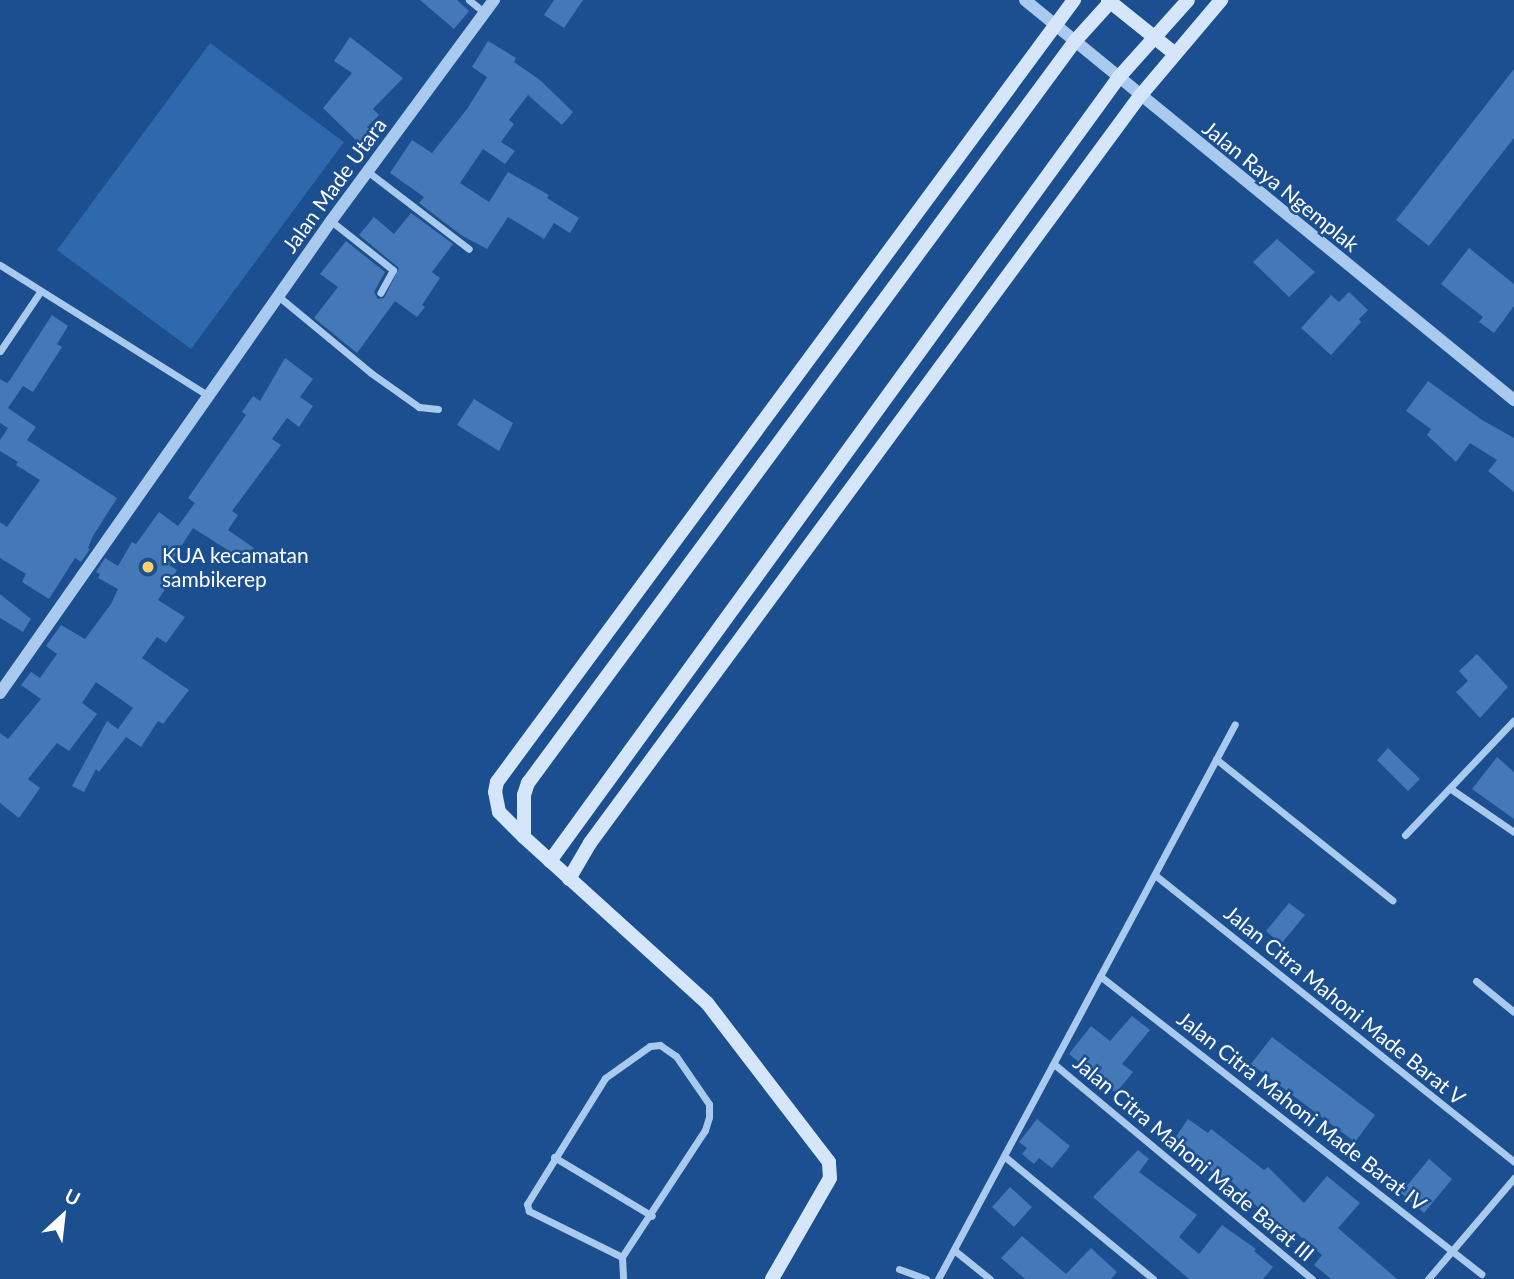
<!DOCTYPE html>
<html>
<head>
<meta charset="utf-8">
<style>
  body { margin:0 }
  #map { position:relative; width:1514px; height:1279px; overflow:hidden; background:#1b4f8f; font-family:Lato,sans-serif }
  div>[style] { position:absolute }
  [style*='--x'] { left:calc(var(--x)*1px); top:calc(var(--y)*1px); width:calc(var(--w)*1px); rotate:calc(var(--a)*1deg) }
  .green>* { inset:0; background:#2e69ad }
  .building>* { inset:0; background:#4478b7 }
  .minor>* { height:7px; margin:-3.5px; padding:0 3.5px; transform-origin:3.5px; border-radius:3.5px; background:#a9c9ee }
  .tertiary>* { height:12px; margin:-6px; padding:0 6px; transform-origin:6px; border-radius:6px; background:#a9c9ee }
  .secondary>* { height:14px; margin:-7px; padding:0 7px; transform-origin:7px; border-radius:7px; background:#d6e6fa }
  .dots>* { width:19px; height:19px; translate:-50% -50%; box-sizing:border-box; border:4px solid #1b4f8f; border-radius:50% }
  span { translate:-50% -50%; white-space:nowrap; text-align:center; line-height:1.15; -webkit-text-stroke:5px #1b4f8f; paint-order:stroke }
  .street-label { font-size:21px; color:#fff }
  .poi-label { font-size:21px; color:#fff }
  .left { translate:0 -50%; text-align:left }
  .north { position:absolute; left:28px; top:1181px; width:70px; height:70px; -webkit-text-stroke:5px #1b4f8f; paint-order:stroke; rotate:27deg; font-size:19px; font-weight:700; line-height:28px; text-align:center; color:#fff }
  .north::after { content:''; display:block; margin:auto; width:24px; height:32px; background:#fff; clip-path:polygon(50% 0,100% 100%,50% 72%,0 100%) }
</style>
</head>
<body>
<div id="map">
  <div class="green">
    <i style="clip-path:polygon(210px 43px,344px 142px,191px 349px,57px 250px)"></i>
  </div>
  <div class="building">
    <i style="clip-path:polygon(420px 0,457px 0,469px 11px,454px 29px)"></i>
    <i style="clip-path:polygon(554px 0,583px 0,564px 28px,544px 15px)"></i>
    <i style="clip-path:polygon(350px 37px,403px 78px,373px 109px,379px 115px,367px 127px,376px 136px,364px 148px,323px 108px,352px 73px,334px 61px)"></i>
    <i style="clip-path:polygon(488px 41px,516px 58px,514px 62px,540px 80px,573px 112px,562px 125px,528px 95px,509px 120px,514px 124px,501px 142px,515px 151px,505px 164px,483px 149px,460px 183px,489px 202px,508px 172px,549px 195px,547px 198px,579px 218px,570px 233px,554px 223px,544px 239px,508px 217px,487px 249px,461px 235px,419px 203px,424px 197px,390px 173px,412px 140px,432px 153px,467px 109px,487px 77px,472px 67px)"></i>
    <i style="clip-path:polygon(1514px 69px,1514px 138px,1429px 246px,1396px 220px)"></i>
    <i style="clip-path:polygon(411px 213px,453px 244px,432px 272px,440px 278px,422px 305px,425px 307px,417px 317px,395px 301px,357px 353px,314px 318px,338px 287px,320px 274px,346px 241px,385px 272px,374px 292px,378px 299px,384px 298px,399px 268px,359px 235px,374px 217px,394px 234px)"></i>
    <i style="clip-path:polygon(1277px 239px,1315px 272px,1289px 297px,1253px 262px)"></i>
    <i style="clip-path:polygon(1469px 248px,1514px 284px,1514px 306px,1494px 333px,1479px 322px,1483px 317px,1441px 284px)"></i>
    <i style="clip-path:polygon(1349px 292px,1368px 310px,1359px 319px,1361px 322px,1331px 355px,1301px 328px,1331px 295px,1339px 302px)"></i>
    <i style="clip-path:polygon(52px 315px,68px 326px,57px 344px,62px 347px,33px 392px,23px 386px,8px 408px,36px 427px,27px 440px,117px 498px,93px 536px,88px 548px,90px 549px,81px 562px,75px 558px,49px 599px,22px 582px,26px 574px,0 558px,0 522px,7px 527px,40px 480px,16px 465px,18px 462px,0 451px,0 440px,8px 428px,0 423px,0 379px,7px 383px,10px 380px)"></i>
    <i style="clip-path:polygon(285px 358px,313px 379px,300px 397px,313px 406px,299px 427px,287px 418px,272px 439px,281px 445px,232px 511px,238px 515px,228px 530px,254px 548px,245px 561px,193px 528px,169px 565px,177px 570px,158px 600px,185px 617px,166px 643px,157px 637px,142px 658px,189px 690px,163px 724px,158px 721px,141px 747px,126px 737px,99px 772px,96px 769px,84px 792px,72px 786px,107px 721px,118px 729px,133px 708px,96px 682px,82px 703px,97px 714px,69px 751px,57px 743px,28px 779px,40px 788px,19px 818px,0 803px,0 733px,8px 739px,41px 699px,21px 685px,31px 672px,40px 678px,57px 654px,46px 646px,61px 625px,85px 639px,111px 604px,118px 589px,98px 578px,100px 574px,96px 572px,105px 558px,118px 566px,132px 542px,136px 544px,159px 512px,178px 526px,195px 503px,188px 498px,246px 415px,242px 412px,253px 396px,260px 401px)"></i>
    <i style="clip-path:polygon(1428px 381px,1482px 420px,1514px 438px,1514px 492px,1488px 471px,1497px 460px,1470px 443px,1456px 462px,1427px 435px,1431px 429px,1406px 411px)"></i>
    <i style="clip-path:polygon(474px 399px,513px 423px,499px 451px,457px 425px)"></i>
    <i style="clip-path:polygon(0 594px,31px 619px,23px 632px,0 618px)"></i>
    <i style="clip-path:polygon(1477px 654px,1508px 687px,1480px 718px,1456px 692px,1468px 681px,1459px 671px)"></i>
    <i style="clip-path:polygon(1388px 748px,1420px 779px,1408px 791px,1377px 760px)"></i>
    <i style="clip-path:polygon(1497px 757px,1514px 772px,1514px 819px,1472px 789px)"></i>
    <i style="clip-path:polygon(1289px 903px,1305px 915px,1281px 944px,1266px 931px)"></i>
    <i style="clip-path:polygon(1132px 1016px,1150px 1030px,1122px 1064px,1133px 1072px,1116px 1093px,1069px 1054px,1091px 1026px,1110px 1041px)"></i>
    <i style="clip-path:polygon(1272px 1037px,1375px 1115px,1355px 1142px,1251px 1064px)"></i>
    <i style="clip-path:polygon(1037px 1119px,1070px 1146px,1052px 1168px,1039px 1158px,1034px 1164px,1022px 1154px,1027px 1148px,1019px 1142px)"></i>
    <i style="clip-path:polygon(1188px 1119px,1208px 1133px,1211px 1129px,1264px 1170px,1268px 1167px,1304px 1203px,1327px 1176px,1360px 1203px,1338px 1228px,1397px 1279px,1331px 1279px,1314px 1265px,1322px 1255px,1294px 1231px,1285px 1241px,1274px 1232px,1278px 1227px,1230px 1180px,1227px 1184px,1191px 1155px,1194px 1151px,1175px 1138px)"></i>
    <i style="clip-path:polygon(1138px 1150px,1149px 1159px,1139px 1172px,1197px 1215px,1179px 1237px,1199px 1254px,1222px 1225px,1256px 1249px,1254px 1251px,1273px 1267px,1263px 1279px,1189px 1279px,1093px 1197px)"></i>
    <i style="clip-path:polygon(1429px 1159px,1452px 1179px,1424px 1213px,1401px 1193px)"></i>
    <i style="clip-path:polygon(1010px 1187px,1032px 1207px,1014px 1227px,992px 1207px)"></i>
    <i style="clip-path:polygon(1022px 1236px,1066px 1274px,1091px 1248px,1117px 1272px,1111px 1279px,1025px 1279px,1001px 1258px)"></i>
  </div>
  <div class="minor">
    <i style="--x:469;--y:0;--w:21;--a:39"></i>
    <i style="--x:367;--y:171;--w:128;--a:37.4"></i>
    <i style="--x:331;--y:221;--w:79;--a:38.3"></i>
    <i style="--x:393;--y:270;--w:26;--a:119"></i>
    <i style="--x:0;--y:265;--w:247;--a:32.1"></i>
    <i style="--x:278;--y:296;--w:121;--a:39.6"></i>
    <i style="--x:371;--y:373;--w:59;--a:35.3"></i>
    <i style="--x:419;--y:407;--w:19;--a:6"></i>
    <i style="--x:0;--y:351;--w:71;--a:-55.9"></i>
    <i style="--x:1216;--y:759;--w:226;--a:38.7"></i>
    <i style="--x:1451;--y:789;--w:76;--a:34.3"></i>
    <i style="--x:1405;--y:835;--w:158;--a:-46.5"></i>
    <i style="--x:1155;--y:875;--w:460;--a:38.6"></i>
    <i style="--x:1100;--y:976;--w:484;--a:38"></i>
    <i style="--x:1476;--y:981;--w:49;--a:39.2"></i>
    <i style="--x:1054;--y:1064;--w:336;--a:39.8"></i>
    <i style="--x:1004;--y:1156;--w:193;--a:39.5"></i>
    <i style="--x:554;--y:1157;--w:114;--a:31"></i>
    <i style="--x:954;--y:1250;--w:46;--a:38.9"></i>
    <i style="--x:622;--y:1257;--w:104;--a:-153.7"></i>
    <i style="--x:529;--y:1211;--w:7;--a:-106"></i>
    <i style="--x:527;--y:1204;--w:148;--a:-58.2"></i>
    <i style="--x:605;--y:1078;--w:55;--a:-35.4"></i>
    <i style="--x:650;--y:1046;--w:10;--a:-6"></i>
    <i style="--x:660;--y:1045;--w:19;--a:35"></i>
    <i style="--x:676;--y:1056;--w:58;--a:55.5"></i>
    <i style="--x:709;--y:1104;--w:13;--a:90"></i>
    <i style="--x:709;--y:1117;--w:14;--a:107"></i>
    <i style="--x:705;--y:1130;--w:152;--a:123.2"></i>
    <i style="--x:622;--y:1257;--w:22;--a:87"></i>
    <i style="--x:899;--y:1269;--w:29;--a:20"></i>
    <i style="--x:938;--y:1279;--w:629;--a:-61.85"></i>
    <i style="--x:1428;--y:1279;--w:133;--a:-49.6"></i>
  </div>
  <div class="tertiary">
    <i style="--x:1025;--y:0;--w:632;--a:39.28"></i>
    <i style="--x:0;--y:693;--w:576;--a:-54.96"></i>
    <i style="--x:331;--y:221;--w:275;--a:-53.6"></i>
  </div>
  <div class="secondary">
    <i style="--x:1108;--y:0;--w:85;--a:38.8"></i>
    <i style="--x:524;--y:837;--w:42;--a:-90"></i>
    <i style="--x:524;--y:795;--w:13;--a:-72"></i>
    <i style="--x:528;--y:783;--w:922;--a:-53.6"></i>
    <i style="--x:1075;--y:41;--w:55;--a:-47.9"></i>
    <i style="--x:550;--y:861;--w:969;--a:-54.03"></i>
    <i style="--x:1119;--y:77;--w:103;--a:-48.1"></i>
    <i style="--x:569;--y:879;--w:42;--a:-59.7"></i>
    <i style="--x:590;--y:843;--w:928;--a:-53.64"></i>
    <i style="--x:1140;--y:96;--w:126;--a:-49.8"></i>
    <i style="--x:772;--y:1279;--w:116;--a:-60.1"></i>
    <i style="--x:830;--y:1178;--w:16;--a:-94"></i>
    <i style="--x:829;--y:1162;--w:200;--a:-127.5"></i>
    <i style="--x:707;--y:1003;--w:247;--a:-137.8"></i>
    <i style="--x:524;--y:837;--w:35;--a:-135"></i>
    <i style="--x:499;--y:812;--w:20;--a:-101"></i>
    <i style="--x:495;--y:792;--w:10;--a:-79"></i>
    <i style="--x:497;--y:782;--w:972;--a:-53.58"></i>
  </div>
  <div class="dots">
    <i style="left:148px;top:567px;background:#ffd166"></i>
  </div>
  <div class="street-label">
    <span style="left:334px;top:185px;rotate:-54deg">Jalan Made Utara</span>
    <span style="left:1281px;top:186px;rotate:39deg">Jalan Raya Ngemplak</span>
    <span style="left:1345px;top:1005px;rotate:39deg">Jalan Citra Mahoni Made Barat V</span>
    <span style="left:1302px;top:1111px;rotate:38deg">Jalan Citra Mahoni Made Barat IV</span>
    <span style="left:1194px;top:1158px;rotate:40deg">Jalan Citra Mahoni Made Barat III</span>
  </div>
  <div class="poi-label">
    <span class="left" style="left:162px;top:567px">KUA kecamatan<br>sambikerep</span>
  </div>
  <div class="north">U</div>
</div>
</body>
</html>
